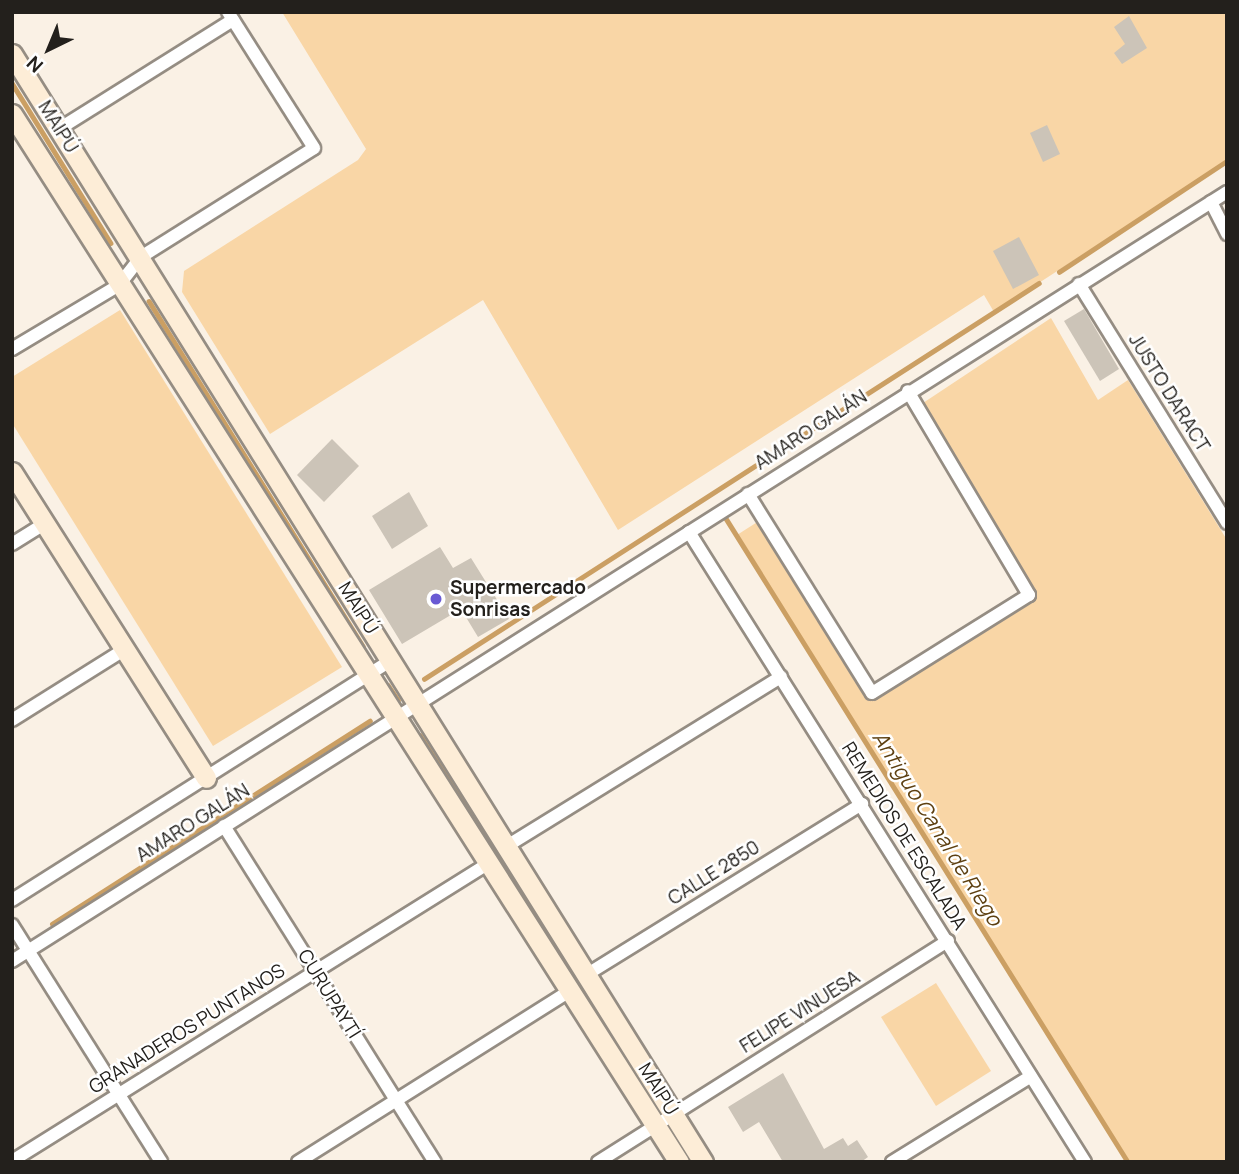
<!DOCTYPE html>
<html>
<head>
<meta charset="utf-8">
<style>
  body { margin:0 }
  #map { position:relative; width:1239px; height:1174px; overflow:hidden; background:#faf1e5; font-family:Manrope,sans-serif }
  div>[style] { position:absolute }
  [style*='--x'] { left:calc(var(--x)*1px); top:calc(var(--y)*1px); width:calc(var(--w)*1px); rotate:calc(var(--a)*1deg) }
  .green>* { inset:0; background:#f9d6a6 }
  .stream>* { height:4.5px; margin:-2.25px; padding:0 2.25px; transform-origin:2.25px; border-radius:2.25px; background:#cb9f63 }
  .building>* { inset:0; background:#ccc4b8 }
  .roads { filter:drop-shadow(2px 0 #958d83) drop-shadow(-2px 0 #958d83) drop-shadow(0 2px #958d83) drop-shadow(0 -2px #958d83) }
  .street>* { height:12px; margin:-6px; padding:0 6px; transform-origin:6px; border-radius:6px; background:#fff }
  .secondary>* { height:19px; margin:-9.5px; padding:0 9.5px; transform-origin:9.5px; border-radius:9.5px; background:#fdedd7 }
  .dots>* { width:19px; height:19px; translate:-50% -50%; box-sizing:border-box; border:4px solid #fff; border-radius:50% }
  span { translate:-50% -50%; white-space:nowrap; text-align:center; line-height:1.15; -webkit-text-stroke:5px #fff; paint-order:stroke }
  .street-label { font-size:19px; color:#23201c }
  .poi-label { font-size:19px; color:#23201c; font-weight:700 }
  .left { translate:0 -50%; text-align:left }
  .water-label { font-size:21px; color:#5e4011; font-style:italic }
  .frame { position:absolute; inset:0; border:14px solid #23201c; pointer-events:none }
  .north { position:absolute; left:14px; top:14px; width:70px; height:70px; -webkit-text-stroke:5px #fff; paint-order:stroke; rotate:223deg; font-size:19px; font-weight:700; line-height:28px; text-align:center; color:#23201c }
  .north::after { content:''; display:block; margin:auto; width:24px; height:32px; background:#23201c; clip-path:polygon(50% 0,100% 100%,50% 72%,0 100%) }
</style>
</head>
<body>
<div id="map">
  <div class="green">
    <i style="clip-path:polygon(282px 12px,1227px 12px,1227px 161px,994px 312px,984px 295px,618px 530px,483px 300px,270px 434px,182px 292px,184px 271px,358px 160px,366px 149px)"></i>
    <i style="clip-path:polygon(120px 310px,342px 667px,213px 746px,12px 423px,12px 377px)"></i>
    <i style="clip-path:polygon(1051px 318px,1098px 400px,1128px 380px,1227px 540px,1227px 1162px,1130px 1162px,737px 535px,762px 519px,871px 693px,1029px 595px,917px 407px)"></i>
    <i style="clip-path:polygon(936px 983px,991px 1071px,936px 1106px,881px 1017px)"></i>
  </div>
  <div class="stream">
    <i style="--x:12;--y:83;--w:188;--a:58.3"></i>
    <i style="--x:1059;--y:272;--w:201;--a:-33.5"></i>
    <i style="--x:149;--y:301;--w:406;--a:58.2"></i>
    <i style="--x:722;--y:512;--w:766;--a:58.01"></i>
    <i style="--x:424;--y:679;--w:731;--a:-32.78"></i>
    <i style="--x:388;--y:685;--w:18;--a:56"></i>
    <i style="--x:420;--y:735;--w:420;--a:57.6"></i>
    <i style="--x:52;--y:924;--w:377;--a:-32.6"></i>
  </div>
  <div class="building">
    <i style="clip-path:polygon(1129px 16px,1147px 48px,1122px 64px,1114px 53px,1125px 44px,1114px 27px)"></i>
    <i style="clip-path:polygon(1047px 125px,1060px 154px,1043px 162px,1030px 133px)"></i>
    <i style="clip-path:polygon(1019px 237px,1039px 275px,1013px 289px,993px 251px)"></i>
    <i style="clip-path:polygon(1084px 309px,1119px 369px,1100px 381px,1064px 321px)"></i>
    <i style="clip-path:polygon(332px 439px,359px 466px,324px 502px,297px 475px)"></i>
    <i style="clip-path:polygon(409px 492px,428px 526px,392px 549px,372px 516px)"></i>
    <i style="clip-path:polygon(440px 547px,453px 568px,471px 558px,509px 619px,478px 637px,461px 609px,402px 644px,369px 590px)"></i>
    <i style="clip-path:polygon(783px 1073px,824px 1149px,843px 1138px,848px 1146px,857px 1140px,868px 1157px,861px 1162px,783px 1162px,759px 1122px,743px 1132px,728px 1107px)"></i>
  </div>
  <div class="roads">
    <div class="street">
      <i style="--x:59;--y:129;--w:205;--a:-32.1"></i>
      <i style="--x:1211;--y:202;--w:36;--a:63"></i>
      <i style="--x:1079;--y:284;--w:281;--a:58.2"></i>
      <i style="--x:12;--y:349;--w:125;--a:-30.9"></i>
      <i style="--x:119;--y:285;--w:36;--a:-52"></i>
      <i style="--x:141;--y:257;--w:204;--a:-32.2"></i>
      <i style="--x:314;--y:148;--w:161;--a:-122.3"></i>
      <i style="--x:748;--y:494;--w:234;--a:58.1"></i>
      <i style="--x:872;--y:693;--w:185;--a:-32"></i>
      <i style="--x:1029;--y:595;--w:237;--a:-120.7"></i>
      <i style="--x:689;--y:532;--w:744;--a:57.85"></i>
      <i style="--x:12;--y:544;--w:39;--a:-32"></i>
      <i style="--x:12;--y:720;--w:133;--a:-32.1"></i>
      <i style="--x:224;--y:826;--w:397;--a:57.9"></i>
      <i style="--x:507;--y:846;--w:322;--a:-31.7"></i>
      <i style="--x:12;--y:900;--w:447;--a:-32.3"></i>
      <i style="--x:12;--y:925;--w:280;--a:57.8"></i>
      <i style="--x:12;--y:961;--w:1438;--a:-32.33"></i>
      <i style="--x:586;--y:975;--w:325;--a:-31.8"></i>
      <i style="--x:12;--y:1161;--w:562;--a:-31.99"></i>
      <i style="--x:298;--y:1162;--w:323;--a:-32.2"></i>
      <i style="--x:598;--y:1162;--w:414;--a:-32.3"></i>
      <i style="--x:892;--y:1162;--w:163;--a:-31.7"></i>
    </div>
    <div class="secondary">
      <i style="--x:12;--y:54;--w:1306;--a:58.05"></i>
      <i style="--x:12;--y:114;--w:1242;--a:57.53"></i>
      <i style="--x:12;--y:472;--w:362;--a:57.6"></i>
    </div>
  </div>
  <div class="dots">
    <i style="left:436px;top:599px;background:#695ad4"></i>
  </div>
  <div class="street-label">
    <span style="left:58px;top:127px;rotate:58deg">MAIPÚ</span>
    <span style="left:1169px;top:393px;rotate:58deg">JUSTO DARACT</span>
    <span style="left:811px;top:430px;rotate:-33deg">AMARO GALÁN</span>
    <span style="left:358px;top:608px;rotate:58deg">MAIPÚ</span>
    <span style="left:193px;top:823px;rotate:-32deg">AMARO GALÁN</span>
    <span style="left:904px;top:836px;rotate:58deg">REMEDIOS DE ESCALADA</span>
    <span style="left:714px;top:873px;rotate:-32deg">CALLE 2850</span>
    <span style="left:329px;top:994px;rotate:58deg">CURUPAYTÍ</span>
    <span style="left:800px;top:1012px;rotate:-32deg">FELIPE VINUESA</span>
    <span style="left:187px;top:1029px;rotate:-32deg">GRANADEROS PUNTANOS</span>
    <span style="left:658px;top:1089px;rotate:58deg">MAIPÚ</span>
  </div>
  <div class="poi-label">
    <span class="left" style="left:450px;top:599px">Supermercado<br>Sonrisas</span>
  </div>
  <div class="water-label">
    <span style="left:938px;top:828px;rotate:58deg">Antiguo Canal de Riego</span>
  </div>
  <div class="frame"></div>
  <div class="north">N</div>
</div>
</body>
</html>
